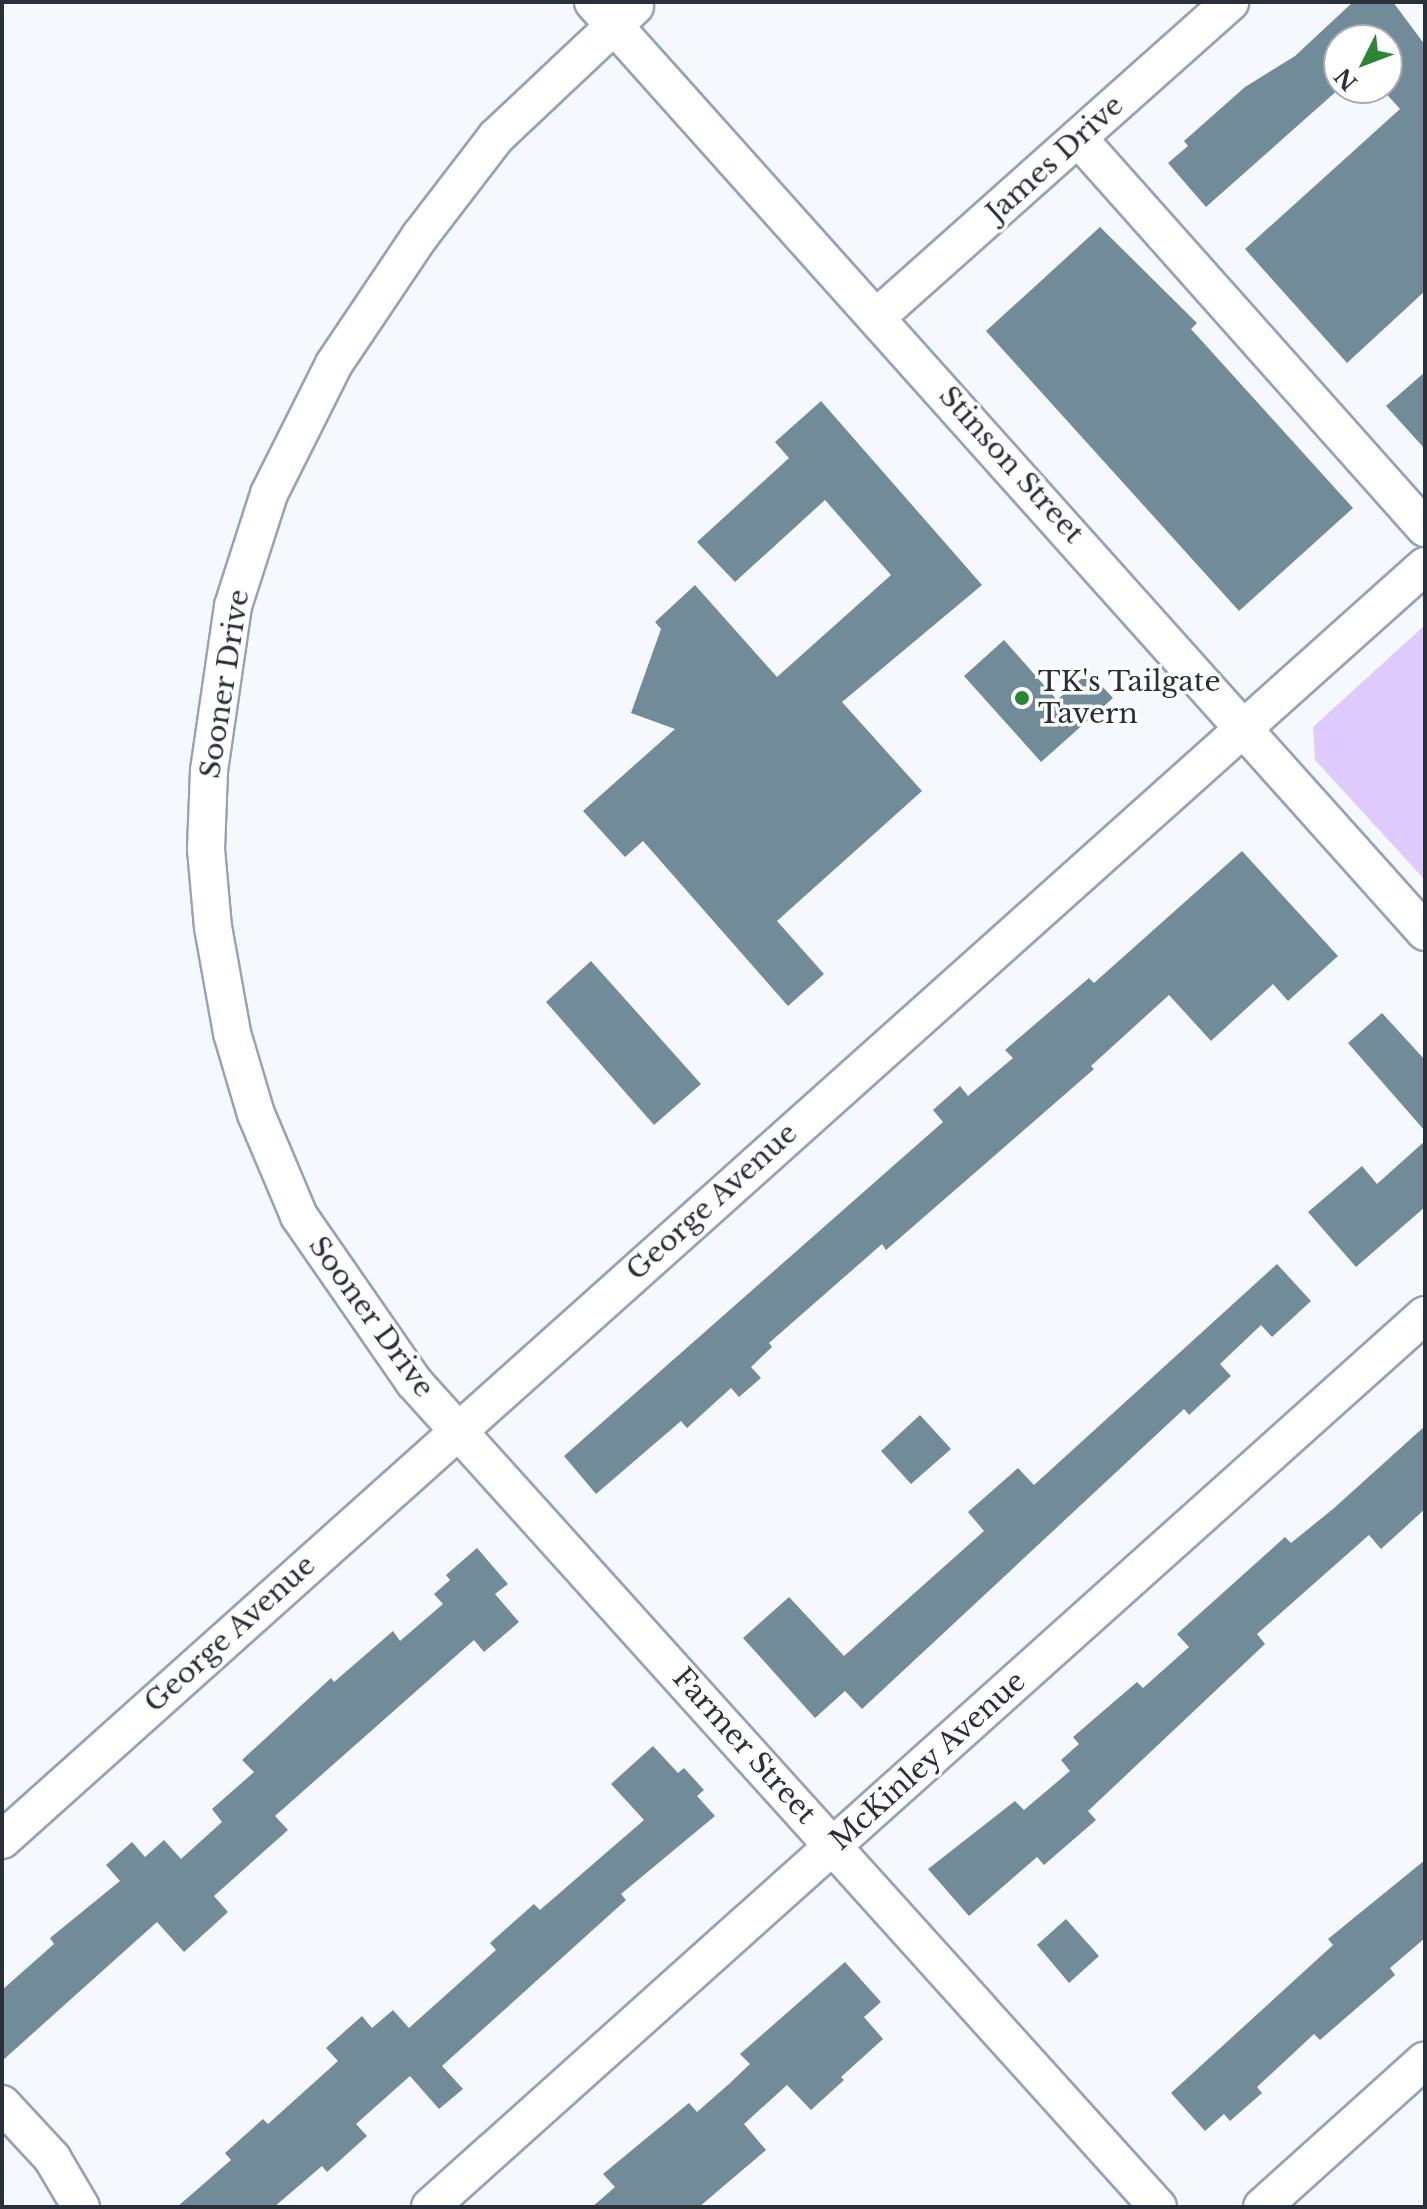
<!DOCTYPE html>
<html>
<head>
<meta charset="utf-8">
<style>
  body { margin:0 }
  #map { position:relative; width:1427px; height:2209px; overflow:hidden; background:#f5f9fd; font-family:"Libre Baskerville",serif }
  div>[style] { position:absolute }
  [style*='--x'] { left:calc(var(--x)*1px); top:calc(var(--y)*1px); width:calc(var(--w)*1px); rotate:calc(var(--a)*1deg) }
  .green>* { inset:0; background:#decafd }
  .building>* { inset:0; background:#728b99 }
  .roads { filter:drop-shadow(2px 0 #95a3b9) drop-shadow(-2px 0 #95a3b9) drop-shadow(0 2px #95a3b9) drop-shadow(0 -2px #95a3b9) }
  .street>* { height:36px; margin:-18px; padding:0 18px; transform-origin:18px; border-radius:18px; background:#fff }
  .dots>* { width:22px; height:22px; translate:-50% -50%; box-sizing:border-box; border:4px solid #fff; border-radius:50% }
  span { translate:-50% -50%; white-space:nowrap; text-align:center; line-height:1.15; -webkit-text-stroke:7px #fff; paint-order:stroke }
  .street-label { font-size:28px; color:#2a3039 }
  .poi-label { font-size:28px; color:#2a3039 }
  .left { translate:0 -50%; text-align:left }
  .frame { position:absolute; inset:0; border:4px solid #2a3039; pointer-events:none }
  .north { position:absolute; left:1323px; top:24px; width:80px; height:80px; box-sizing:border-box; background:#fff; border:2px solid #aaacb0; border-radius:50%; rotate:228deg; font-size:22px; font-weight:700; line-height:32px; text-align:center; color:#2a3039 }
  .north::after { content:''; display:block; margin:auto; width:28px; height:36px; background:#2c8535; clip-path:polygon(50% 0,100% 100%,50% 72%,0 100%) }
</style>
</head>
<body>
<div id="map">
  <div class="green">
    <i style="clip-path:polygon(1425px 625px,1425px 880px,1315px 760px,1313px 727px)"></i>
  </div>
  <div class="building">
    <i style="clip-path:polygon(1353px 2px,1393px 2px,1425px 45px,1425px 291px,1347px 363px,1245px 249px,1400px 109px,1381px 88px,1387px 88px,1387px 40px,1339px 40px,1340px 88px,1206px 207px,1168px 163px,1188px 146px,1184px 141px,1245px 87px,1295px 56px)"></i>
    <i style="clip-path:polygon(1100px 227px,1197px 323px,1191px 329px,1353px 508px,1239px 611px,986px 331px)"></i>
    <i style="clip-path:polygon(1425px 372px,1425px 449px,1386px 406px)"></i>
    <i style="clip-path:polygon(821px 401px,982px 585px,842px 702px,922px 791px,777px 921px,824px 974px,788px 1006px,643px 841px,625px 857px,583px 811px,675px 729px,631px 713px,661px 629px,655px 622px,695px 585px,777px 677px,891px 575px,825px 500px,735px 582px,697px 542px,789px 458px,775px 442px)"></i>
    <i style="clip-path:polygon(1004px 640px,1057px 700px,1089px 672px,1113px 698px,1041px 762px,964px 676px)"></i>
    <i style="clip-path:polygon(1242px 851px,1338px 956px,1288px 1001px,1273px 984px,1211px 1041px,1169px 995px,1091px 1066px,1094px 1069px,886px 1250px,882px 1244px,769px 1343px,772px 1347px,751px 1367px,761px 1378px,739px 1397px,731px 1388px,687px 1428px,681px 1421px,596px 1494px,564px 1456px,943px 1122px,933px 1110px,960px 1086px,968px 1096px,1013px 1058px,1005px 1050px,1089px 978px,1094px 983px)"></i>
    <i style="clip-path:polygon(591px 961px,701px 1084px,654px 1125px,546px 1002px)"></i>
    <i style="clip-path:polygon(1382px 1013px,1425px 1060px,1425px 1131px,1348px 1043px)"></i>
    <i style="clip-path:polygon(1425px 1141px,1425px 1207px,1356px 1267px,1308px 1212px,1362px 1166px,1377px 1184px)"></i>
    <i style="clip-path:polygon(1277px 1264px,1311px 1301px,1272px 1337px,1261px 1325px,1220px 1364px,1231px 1376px,1189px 1415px,1184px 1409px,862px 1709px,845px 1691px,815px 1718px,743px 1638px,789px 1597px,844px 1656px,984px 1531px,968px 1512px,1018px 1468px,1034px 1485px)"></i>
    <i style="clip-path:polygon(920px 1415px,951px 1449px,911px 1484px,881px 1451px)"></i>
    <i style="clip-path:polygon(1425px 1426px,1425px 1509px,1381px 1549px,1369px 1535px,1257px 1634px,1265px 1644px,1088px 1811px,1096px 1820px,1044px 1865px,1037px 1857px,969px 1916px,928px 1869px,1015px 1801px,1024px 1810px,1070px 1771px,1061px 1760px,1079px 1744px,1073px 1737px,1137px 1682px,1143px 1688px,1189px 1647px,1177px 1634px,1285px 1537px,1291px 1543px,1333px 1509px)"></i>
    <i style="clip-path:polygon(477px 1548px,508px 1584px,495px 1594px,519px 1622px,484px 1652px,474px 1640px,275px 1816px,288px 1830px,214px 1896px,228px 1912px,184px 1952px,157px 1922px,2px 2061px,2px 1990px,54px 1944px,50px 1938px,120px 1881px,106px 1865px,132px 1842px,145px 1857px,164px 1840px,181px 1859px,222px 1822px,212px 1809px,254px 1772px,242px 1760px,331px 1678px,334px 1682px,393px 1631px,400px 1641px,443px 1604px,434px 1594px,450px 1580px,446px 1575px)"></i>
    <i style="clip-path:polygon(653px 1746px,678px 1773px,684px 1768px,704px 1790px,697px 1796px,715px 1816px,621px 1894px,626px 1900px,442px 2066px,463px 2089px,439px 2109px,410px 2076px,356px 2124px,367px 2136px,327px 2172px,322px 2166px,274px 2207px,177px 2207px,231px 2160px,225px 2153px,263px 2119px,268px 2124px,338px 2061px,326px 2048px,362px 2016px,372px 2028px,393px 2010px,409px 2028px,496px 1950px,490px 1943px,534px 1904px,540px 1910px,644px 1820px,611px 1784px)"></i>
    <i style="clip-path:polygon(1425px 1860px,1425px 1938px,1390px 1968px,1395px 1975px,1320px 2040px,1314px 2034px,1257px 2087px,1262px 2093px,1230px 2121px,1224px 2114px,1205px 2131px,1171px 2093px,1333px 1945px,1328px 1939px)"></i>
    <i style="clip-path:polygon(1066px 1919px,1099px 1956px,1069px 1983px,1037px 1945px)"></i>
    <i style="clip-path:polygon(845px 1962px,881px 2002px,864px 2017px,883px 2039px,841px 2077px,844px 2080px,811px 2110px,787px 2085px,744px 2124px,766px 2150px,699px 2207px,592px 2207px,615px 2187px,603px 2174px,689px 2103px,697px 2112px,729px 2084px,750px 2064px,740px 2054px)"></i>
  </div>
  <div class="roads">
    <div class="street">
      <i style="--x:593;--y:2;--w:1248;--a:48.18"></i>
      <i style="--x:635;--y:6;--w:191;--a:136.7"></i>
      <i style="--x:496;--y:137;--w:125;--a:127.5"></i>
      <i style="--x:420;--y:236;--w:154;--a:123.9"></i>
      <i style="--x:334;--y:364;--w:145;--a:116.6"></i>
      <i style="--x:269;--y:494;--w:118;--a:107.8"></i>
      <i style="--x:233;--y:606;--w:167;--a:98.3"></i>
      <i style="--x:209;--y:771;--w:78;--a:92.2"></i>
      <i style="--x:206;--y:849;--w:78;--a:84.9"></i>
      <i style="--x:213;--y:927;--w:108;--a:79.8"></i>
      <i style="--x:232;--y:1033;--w:84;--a:73.5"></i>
      <i style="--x:256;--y:1114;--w:111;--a:67.1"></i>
      <i style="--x:299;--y:1216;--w:202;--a:55.3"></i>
      <i style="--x:414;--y:1382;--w:1111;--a:47.96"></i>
      <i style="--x:1078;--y:138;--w:522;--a:48.34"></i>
      <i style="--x:878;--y:316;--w:472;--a:-41.7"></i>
      <i style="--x:2;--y:1840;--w:1910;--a:-41.84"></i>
      <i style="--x:2;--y:2104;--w:74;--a:47.2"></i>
      <i style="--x:52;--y:2158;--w:57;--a:59.4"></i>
      <i style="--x:430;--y:2207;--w:1336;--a:-41.88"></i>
      <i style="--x:1262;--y:2207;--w:219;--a:-42"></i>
    </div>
  </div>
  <div class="dots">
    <i style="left:1022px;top:698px;background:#2c8535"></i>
  </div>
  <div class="street-label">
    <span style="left:1055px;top:159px;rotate:-42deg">James Drive</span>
    <span style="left:1011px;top:465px;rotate:48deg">Stinson Street</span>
    <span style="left:225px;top:684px;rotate:-81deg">Sooner Drive</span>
    <span style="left:712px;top:1202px;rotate:-42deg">George Avenue</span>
    <span style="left:371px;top:1317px;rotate:54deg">Sooner Drive</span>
    <span style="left:230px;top:1634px;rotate:-42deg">George Avenue</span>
    <span style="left:744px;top:1746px;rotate:48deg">Farmer Street</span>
    <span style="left:928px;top:1761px;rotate:-42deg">McKinley Avenue</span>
  </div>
  <div class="poi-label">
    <span class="left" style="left:1038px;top:698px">TK's Tailgate<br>Tavern</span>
  </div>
  <div class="frame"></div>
  <div class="north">N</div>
</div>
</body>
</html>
